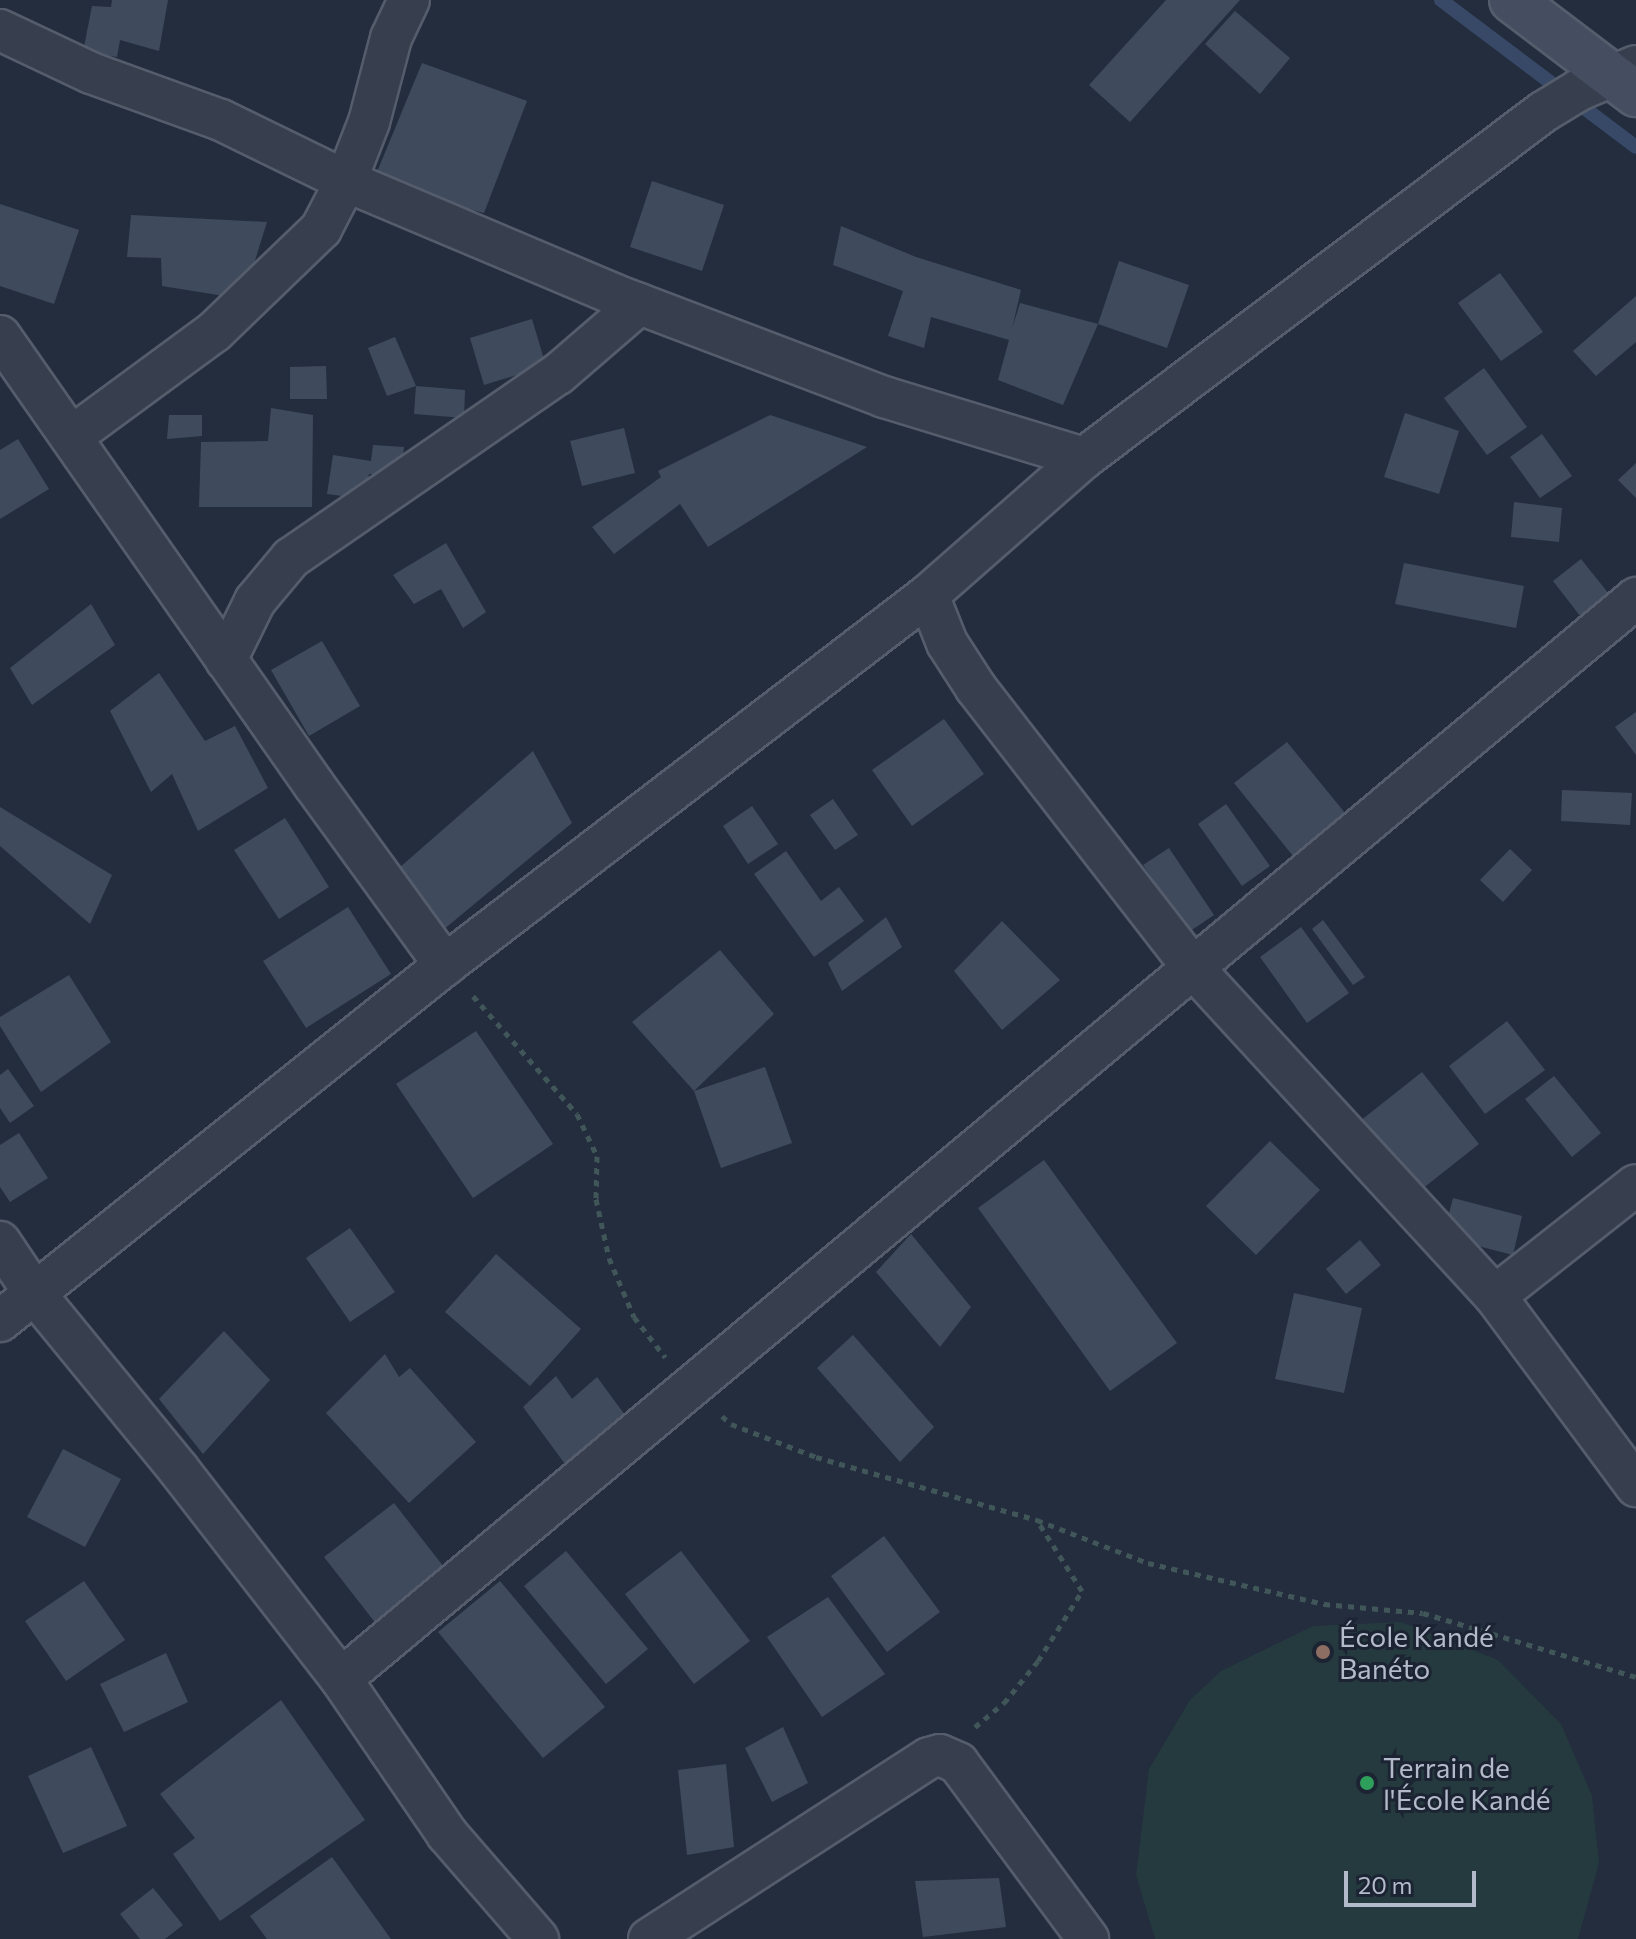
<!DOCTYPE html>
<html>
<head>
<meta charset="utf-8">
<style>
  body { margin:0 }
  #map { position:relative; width:1636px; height:1939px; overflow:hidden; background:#232d3e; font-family:Commissioner,sans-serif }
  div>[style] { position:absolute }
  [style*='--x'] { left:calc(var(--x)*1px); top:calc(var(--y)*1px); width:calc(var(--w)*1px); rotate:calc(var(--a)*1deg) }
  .green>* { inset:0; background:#253a3f }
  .stream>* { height:14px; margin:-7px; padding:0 7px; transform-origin:7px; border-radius:7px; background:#384968 }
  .building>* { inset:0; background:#3f4b5d }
  .path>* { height:5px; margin-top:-2.5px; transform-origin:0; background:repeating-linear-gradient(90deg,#405659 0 6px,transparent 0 12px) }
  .roads { filter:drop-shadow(2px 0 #555d6c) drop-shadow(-2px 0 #555d6c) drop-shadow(0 2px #555d6c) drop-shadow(0 -2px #555d6c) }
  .street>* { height:40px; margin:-20px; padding:0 20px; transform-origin:20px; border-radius:20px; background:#373f4e }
  .secondary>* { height:44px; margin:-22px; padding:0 22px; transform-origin:22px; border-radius:22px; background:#454e61 }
  .dots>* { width:22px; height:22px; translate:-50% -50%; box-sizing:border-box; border:4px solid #1c2433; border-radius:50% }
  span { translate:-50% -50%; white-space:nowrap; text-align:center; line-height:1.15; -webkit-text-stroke:6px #1c2433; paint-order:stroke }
  .poi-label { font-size:28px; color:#b3bac9 }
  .left { translate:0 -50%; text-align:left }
  .scale { position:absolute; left:1344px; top:1871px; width:132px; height:36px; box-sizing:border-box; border:4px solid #b3bac9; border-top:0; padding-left:10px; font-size:24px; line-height:28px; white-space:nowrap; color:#b3bac9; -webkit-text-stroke:6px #1c2433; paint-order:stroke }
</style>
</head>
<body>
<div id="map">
  <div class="green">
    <i style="clip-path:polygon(1401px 1622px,1498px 1660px,1561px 1724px,1592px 1796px,1599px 1863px,1578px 1939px,1155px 1939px,1136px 1875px,1149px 1769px,1190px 1700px,1221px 1671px,1313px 1626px)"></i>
  </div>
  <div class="stream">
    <i style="--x:1441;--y:0;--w:244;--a:37"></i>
  </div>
  <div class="building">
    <i style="clip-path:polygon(112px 0,168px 0,159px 51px,120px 40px,117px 57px,83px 52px,92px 6px,111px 7px)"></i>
    <i style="clip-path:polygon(1166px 0,1240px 0,1130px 122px,1089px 85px)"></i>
    <i style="clip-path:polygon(1235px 11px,1290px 58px,1260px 94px,1205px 44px)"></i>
    <i style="clip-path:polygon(422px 63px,527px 101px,484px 213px,372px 184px)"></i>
    <i style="clip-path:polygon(652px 181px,724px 205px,702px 271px,630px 247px)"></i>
    <i style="clip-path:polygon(0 204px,79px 230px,54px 304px,0 286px)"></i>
    <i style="clip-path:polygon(131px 215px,267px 222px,243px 299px,162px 286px,161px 258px,127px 257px)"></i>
    <i style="clip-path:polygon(841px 226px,916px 257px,1021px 290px,1012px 329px,1020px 303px,1098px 324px,1063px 405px,998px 380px,1009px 340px,931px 317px,924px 348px,888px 336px,903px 291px,833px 265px)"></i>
    <i style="clip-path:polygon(1119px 261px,1189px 285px,1167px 348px,1098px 324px)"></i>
    <i style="clip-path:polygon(1500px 273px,1543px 332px,1501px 361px,1458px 303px)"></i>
    <i style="clip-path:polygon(1636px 296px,1636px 342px,1596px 376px,1573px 351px)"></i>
    <i style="clip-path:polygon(532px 319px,546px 366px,484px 385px,470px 338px)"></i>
    <i style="clip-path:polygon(395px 337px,416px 386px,387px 396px,368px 348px)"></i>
    <i style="clip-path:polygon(326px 366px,327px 399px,290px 399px,290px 367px)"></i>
    <i style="clip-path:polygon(1484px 368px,1527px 427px,1487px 455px,1444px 398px)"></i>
    <i style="clip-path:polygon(416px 386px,465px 390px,464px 418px,414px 414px)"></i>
    <i style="clip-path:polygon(271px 408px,313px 415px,312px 507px,199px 507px,201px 442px,268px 441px)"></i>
    <i style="clip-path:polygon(1405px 413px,1459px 431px,1439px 494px,1384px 477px)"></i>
    <i style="clip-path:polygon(169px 415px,202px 415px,202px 436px,167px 439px)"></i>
    <i style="clip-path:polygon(770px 415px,867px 447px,708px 547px,680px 504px,614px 554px,592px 527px,661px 477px,658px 471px)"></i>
    <i style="clip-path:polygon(624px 428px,635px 473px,582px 486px,570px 441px)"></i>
    <i style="clip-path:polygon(1542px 434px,1572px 476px,1540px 498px,1510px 457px)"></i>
    <i style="clip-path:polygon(18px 439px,49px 489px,0 519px,0 450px)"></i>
    <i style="clip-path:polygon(373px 445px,404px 447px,401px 477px,369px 474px,365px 499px,327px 494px,333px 455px,371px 461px)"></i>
    <i style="clip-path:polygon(1636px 463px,1636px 498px,1618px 480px)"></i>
    <i style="clip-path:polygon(1514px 502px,1562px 508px,1559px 542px,1511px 537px)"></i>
    <i style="clip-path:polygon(446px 543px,486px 612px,463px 628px,441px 589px,414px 604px,393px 575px)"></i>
    <i style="clip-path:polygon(1581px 559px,1613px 599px,1584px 621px,1553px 581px)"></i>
    <i style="clip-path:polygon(1404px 563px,1524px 586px,1516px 628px,1395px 604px)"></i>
    <i style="clip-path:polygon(91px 604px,115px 645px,32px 705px,10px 668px)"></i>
    <i style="clip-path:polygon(322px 641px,360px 706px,309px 736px,271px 670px)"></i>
    <i style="clip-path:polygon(159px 673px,205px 741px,235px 726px,268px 788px,198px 831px,172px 774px,151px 792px,110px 711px)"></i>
    <i style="clip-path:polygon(1636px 712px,1636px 755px,1615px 727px)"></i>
    <i style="clip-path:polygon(944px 719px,984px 774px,912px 826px,872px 770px)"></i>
    <i style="clip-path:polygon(1287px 742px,1350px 819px,1297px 861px,1234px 783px)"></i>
    <i style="clip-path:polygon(533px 751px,572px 823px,443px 930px,399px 868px)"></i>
    <i style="clip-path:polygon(1562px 790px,1632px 793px,1630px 825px,1561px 821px)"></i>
    <i style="clip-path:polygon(833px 799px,858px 835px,835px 850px,810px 815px)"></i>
    <i style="clip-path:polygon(1226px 804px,1270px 866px,1242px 886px,1198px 824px)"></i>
    <i style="clip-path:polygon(752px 806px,778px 844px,748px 864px,723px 826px)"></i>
    <i style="clip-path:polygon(0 807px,112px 875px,90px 924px,0 846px)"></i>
    <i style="clip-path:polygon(285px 818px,329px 887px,279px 919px,234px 850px)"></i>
    <i style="clip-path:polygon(1169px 848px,1214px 915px,1189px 932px,1143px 865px)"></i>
    <i style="clip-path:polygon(1510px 849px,1532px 870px,1503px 902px,1480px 880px)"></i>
    <i style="clip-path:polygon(786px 851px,821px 901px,839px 887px,864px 921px,814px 957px,754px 874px)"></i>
    <i style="clip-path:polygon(348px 907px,391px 974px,306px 1028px,263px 961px)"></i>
    <i style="clip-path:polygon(886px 917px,902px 947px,842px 991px,828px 963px)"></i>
    <i style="clip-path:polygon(1323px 920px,1365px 977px,1353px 985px,1312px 929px)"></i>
    <i style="clip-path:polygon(1002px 921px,1060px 980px,1002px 1030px,954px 971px)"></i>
    <i style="clip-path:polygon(1301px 927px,1349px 993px,1307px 1023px,1260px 957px)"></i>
    <i style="clip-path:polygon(720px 950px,774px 1014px,694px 1091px,765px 1067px,792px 1143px,721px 1168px,694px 1091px,632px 1022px)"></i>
    <i style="clip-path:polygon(69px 975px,111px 1042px,41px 1092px,0 1026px,0 1017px)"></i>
    <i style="clip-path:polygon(1507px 1021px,1545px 1070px,1485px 1114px,1449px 1066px)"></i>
    <i style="clip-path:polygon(476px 1031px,553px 1144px,473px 1198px,396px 1084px)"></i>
    <i style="clip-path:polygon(8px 1069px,34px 1106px,10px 1123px,0 1108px,0 1075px)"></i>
    <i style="clip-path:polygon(1422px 1072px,1479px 1144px,1412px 1197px,1355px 1125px)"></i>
    <i style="clip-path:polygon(1554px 1076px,1601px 1133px,1572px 1157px,1525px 1099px)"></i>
    <i style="clip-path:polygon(19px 1133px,48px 1178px,10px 1202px,0 1187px,0 1145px)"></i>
    <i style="clip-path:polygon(1270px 1141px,1320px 1190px,1256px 1255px,1206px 1206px)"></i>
    <i style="clip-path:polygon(1044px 1160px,1177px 1343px,1110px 1391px,978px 1208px)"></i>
    <i style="clip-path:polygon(1453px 1198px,1522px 1216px,1513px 1255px,1443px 1237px)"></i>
    <i style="clip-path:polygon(350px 1228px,395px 1292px,350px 1322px,306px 1258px)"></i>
    <i style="clip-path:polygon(911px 1234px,971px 1307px,940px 1347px,876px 1272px)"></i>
    <i style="clip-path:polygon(1360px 1240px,1381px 1265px,1346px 1294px,1326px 1269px)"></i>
    <i style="clip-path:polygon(496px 1254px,581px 1329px,530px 1386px,445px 1312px)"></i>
    <i style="clip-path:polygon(1294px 1293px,1362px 1308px,1344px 1393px,1275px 1379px)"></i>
    <i style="clip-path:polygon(224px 1331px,270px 1380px,203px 1454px,159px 1399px)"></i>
    <i style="clip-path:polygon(853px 1335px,934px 1427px,900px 1462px,817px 1368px)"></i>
    <i style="clip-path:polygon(385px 1354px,399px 1377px,410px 1368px,476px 1442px,409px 1503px,326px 1413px)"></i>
    <i style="clip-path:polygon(556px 1376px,572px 1399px,597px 1377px,625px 1415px,565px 1464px,523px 1407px)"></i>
    <i style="clip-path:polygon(63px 1449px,121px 1479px,85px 1547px,27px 1517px)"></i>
    <i style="clip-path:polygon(394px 1503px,447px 1571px,377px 1625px,324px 1557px)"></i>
    <i style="clip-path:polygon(884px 1536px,940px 1612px,887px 1652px,831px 1576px)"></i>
    <i style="clip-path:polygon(566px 1551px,648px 1649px,606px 1684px,524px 1586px)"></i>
    <i style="clip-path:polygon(681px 1551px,750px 1641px,694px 1684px,625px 1594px)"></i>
    <i style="clip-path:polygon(84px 1581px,125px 1640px,66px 1681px,25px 1621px)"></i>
    <i style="clip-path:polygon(500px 1581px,605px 1707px,543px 1758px,438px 1632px)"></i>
    <i style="clip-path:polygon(828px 1597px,885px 1674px,822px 1717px,767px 1637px)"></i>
    <i style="clip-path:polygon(166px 1653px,188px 1702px,124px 1732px,100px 1684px)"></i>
    <i style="clip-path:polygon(281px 1700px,365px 1820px,220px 1921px,173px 1854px,195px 1838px,160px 1794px)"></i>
    <i style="clip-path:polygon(783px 1727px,808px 1783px,772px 1802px,745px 1748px)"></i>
    <i style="clip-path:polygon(91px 1747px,127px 1826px,63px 1853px,28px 1776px)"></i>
    <i style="clip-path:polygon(726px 1764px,734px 1847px,687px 1855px,678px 1770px)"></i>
    <i style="clip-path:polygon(332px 1857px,391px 1939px,267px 1939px,250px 1916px)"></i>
    <i style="clip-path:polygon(999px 1878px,1006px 1927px,923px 1937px,915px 1881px)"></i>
    <i style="clip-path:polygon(153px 1888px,183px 1925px,165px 1939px,140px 1939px,120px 1914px)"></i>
  </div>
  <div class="path">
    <i style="--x:473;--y:996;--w:157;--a:48.6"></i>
    <i style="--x:577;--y:1114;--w:47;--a:64.5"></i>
    <i style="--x:597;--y:1156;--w:43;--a:91.3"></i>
    <i style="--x:596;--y:1199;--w:60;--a:77.6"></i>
    <i style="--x:609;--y:1258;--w:64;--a:67"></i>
    <i style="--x:634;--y:1317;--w:51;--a:52.2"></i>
    <i style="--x:722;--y:1416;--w:12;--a:42"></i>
    <i style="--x:731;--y:1424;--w:91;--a:21.2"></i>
    <i style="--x:816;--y:1457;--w:230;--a:15.9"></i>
    <i style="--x:1037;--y:1520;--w:119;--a:21.2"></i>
    <i style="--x:1148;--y:1563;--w:181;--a:13.1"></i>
    <i style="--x:1324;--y:1604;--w:99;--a:5.2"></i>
    <i style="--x:1423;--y:1613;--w:222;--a:16.7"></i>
    <i style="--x:975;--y:1727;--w:38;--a:-40"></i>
    <i style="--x:1004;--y:1703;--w:54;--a:-51"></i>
    <i style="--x:1038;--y:1661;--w:83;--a:-57.8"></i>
    <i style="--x:1082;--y:1591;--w:84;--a:-122.4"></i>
  </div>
  <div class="roads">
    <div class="street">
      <i style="--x:0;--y:30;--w:101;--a:25.3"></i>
      <i style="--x:91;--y:73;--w:138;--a:19.9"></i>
      <i style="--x:221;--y:120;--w:139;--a:26"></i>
      <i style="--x:346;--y:181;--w:290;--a:22.9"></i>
      <i style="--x:613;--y:294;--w:290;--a:20.8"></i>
      <i style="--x:884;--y:397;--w:209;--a:17"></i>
      <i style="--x:0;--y:336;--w:548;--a:55.03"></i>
      <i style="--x:314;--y:785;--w:223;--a:54"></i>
      <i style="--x:71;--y:437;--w:177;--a:-36.3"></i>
      <i style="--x:214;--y:332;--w:149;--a:-43.9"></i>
      <i style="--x:321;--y:229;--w:54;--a:-62.5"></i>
      <i style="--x:346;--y:181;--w:63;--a:-68.7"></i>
      <i style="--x:369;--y:122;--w:87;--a:-75.3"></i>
      <i style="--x:391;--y:38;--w:42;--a:-64.7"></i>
      <i style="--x:928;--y:595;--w:52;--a:68.4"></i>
      <i style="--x:947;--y:643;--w:54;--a:57.2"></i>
      <i style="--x:976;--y:688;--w:357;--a:52.2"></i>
      <i style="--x:1195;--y:970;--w:443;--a:47.4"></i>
      <i style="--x:1495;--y:1296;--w:237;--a:53.4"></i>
      <i style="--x:226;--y:660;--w:66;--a:-63.8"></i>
      <i style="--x:255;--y:601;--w:56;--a:-50.1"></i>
      <i style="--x:291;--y:558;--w:324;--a:-34.6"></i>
      <i style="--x:558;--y:374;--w:107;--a:-40.8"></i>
      <i style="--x:0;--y:1242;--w:63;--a:56.1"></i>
      <i style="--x:35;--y:1294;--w:227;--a:50.7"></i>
      <i style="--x:179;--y:1470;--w:264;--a:52.2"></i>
      <i style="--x:341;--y:1679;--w:188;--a:55.6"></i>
      <i style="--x:447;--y:1834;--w:139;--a:49.1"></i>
      <i style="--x:1495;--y:1296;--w:179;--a:-38.2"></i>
      <i style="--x:0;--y:1321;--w:570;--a:-38.66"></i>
      <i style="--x:445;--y:965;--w:608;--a:-37.45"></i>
      <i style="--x:928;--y:595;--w:208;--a:-41.3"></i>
      <i style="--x:1084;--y:458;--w:575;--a:-37.01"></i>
      <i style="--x:1543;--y:112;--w:42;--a:-31.4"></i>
      <i style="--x:1579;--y:90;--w:62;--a:-22.8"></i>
      <i style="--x:341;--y:1679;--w:1687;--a:-39.85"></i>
      <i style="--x:649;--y:1939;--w:333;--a:-32.9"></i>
      <i style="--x:929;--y:1758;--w:11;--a:-15"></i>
      <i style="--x:940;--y:1755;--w:20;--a:24"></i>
      <i style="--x:958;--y:1763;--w:219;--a:53.5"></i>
    </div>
    <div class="secondary">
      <i style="--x:1512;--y:0;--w:156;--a:37.2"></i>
    </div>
  </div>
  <div class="dots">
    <i style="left:1323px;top:1652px;background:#8d6e63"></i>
    <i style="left:1367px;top:1783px;background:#2e9e5b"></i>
  </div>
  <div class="poi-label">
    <span class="left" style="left:1339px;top:1652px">École Kandé<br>Banéto</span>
    <span class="left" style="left:1383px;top:1783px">Terrain de<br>l'École Kandé</span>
  </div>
  <div class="scale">20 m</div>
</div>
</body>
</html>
